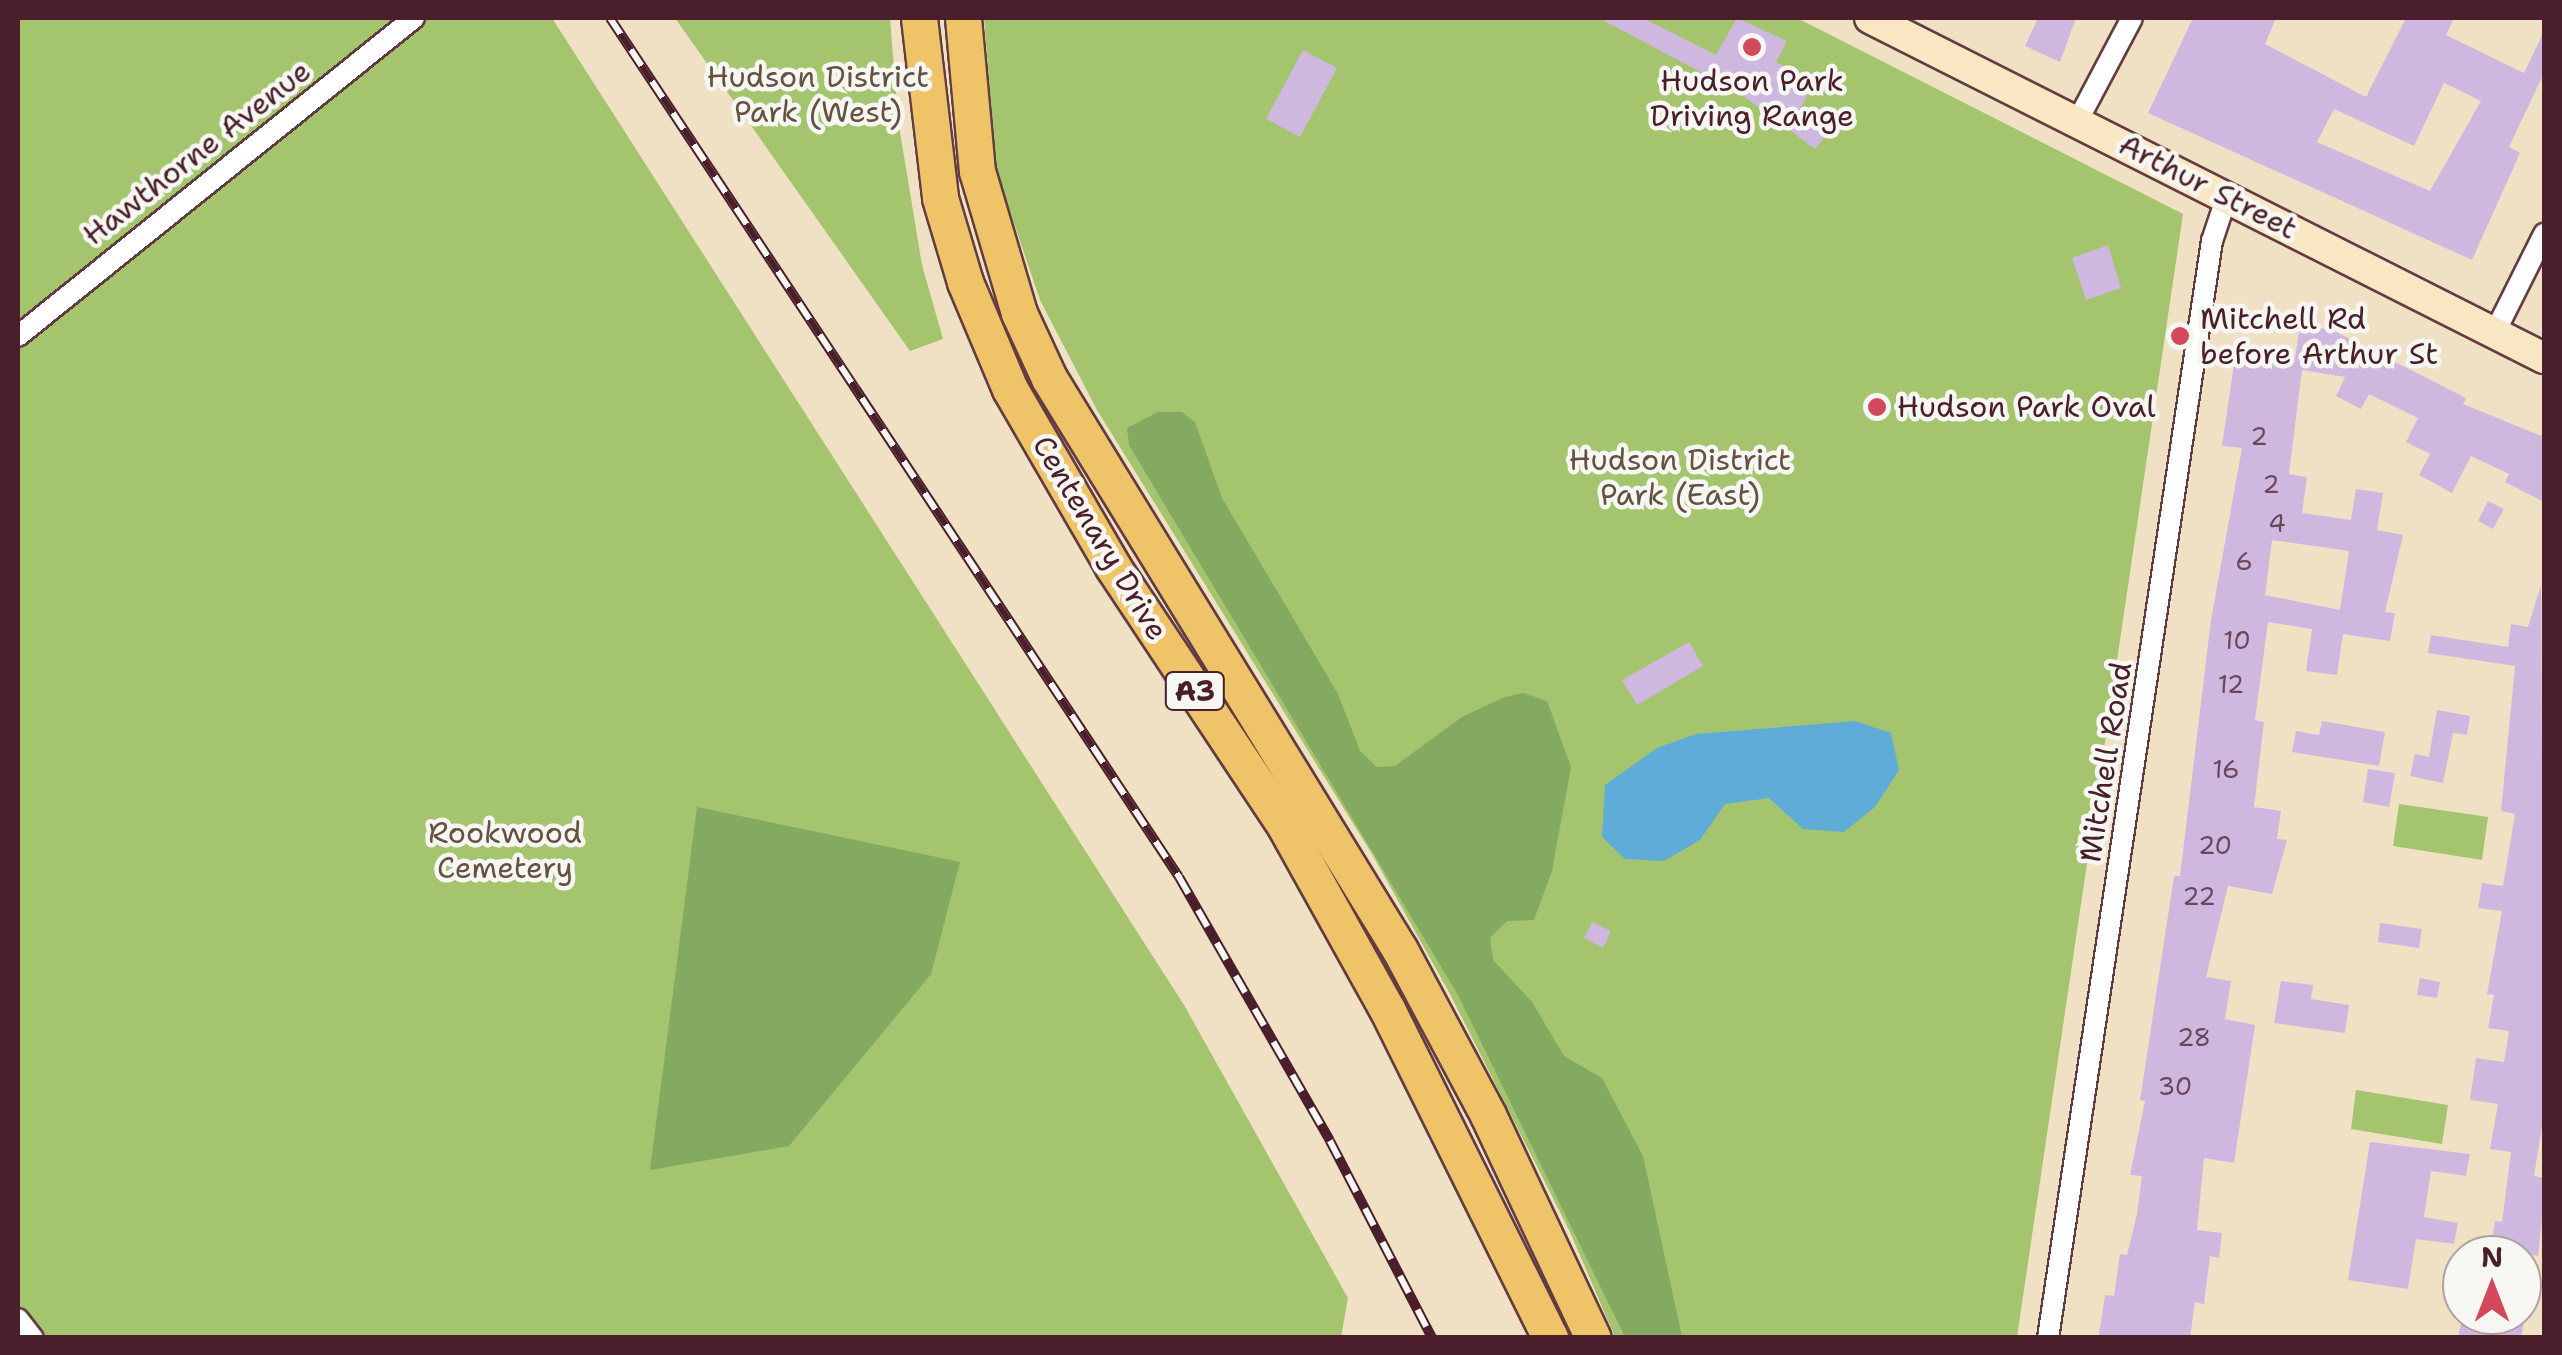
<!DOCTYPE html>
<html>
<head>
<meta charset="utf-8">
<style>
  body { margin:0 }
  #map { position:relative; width:2562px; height:1355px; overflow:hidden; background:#f0e1c5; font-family:"Shantell Sans",sans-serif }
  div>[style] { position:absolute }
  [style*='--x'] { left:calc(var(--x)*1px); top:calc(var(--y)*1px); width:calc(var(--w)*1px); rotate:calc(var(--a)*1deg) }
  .green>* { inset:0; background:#a4c46d }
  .forest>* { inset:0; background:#83aa60 }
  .water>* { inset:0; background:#60acd8 }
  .building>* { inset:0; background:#cfb8e0 }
  .roads { filter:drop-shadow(2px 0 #633c42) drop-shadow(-2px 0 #633c42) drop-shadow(0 2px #633c42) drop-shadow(0 -2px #633c42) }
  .minor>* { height:20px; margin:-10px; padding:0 10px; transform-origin:10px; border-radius:10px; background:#fff }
  .secondary>* { height:30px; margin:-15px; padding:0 15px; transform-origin:15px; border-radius:15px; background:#f9e7c3 }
  .trunk>* { height:35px; margin:-17.5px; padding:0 17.5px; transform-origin:17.5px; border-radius:17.5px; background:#efc469 }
  .rail>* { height:10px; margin-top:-5px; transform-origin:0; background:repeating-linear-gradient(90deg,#f6f6f2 0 19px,#4a1f2b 0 38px); box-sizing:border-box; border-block:2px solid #4a1f2b }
  .dots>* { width:28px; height:28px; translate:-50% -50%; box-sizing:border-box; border:5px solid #f6f6f2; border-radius:50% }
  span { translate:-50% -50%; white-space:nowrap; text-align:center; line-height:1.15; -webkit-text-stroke:9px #f6f6f2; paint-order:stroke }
  .number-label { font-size:25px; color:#6b4558 }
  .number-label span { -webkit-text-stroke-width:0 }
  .shield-label span { padding:2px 8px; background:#f6f6f2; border:2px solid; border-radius:8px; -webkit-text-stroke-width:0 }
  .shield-label { font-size:28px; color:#4a1f2b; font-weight:700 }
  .park-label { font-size:30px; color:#65513f }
  .poi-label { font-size:30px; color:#4a1f2b }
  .left { translate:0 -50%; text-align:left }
  .street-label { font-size:30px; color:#4a1f2b }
  .frame { position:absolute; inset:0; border:20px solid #4a1f2b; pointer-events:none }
  .north { position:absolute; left:2442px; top:1235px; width:100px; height:100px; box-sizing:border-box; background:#f6f6f2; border:2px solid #b1a0a2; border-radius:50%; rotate:0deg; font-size:28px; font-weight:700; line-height:40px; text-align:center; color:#4a1f2b }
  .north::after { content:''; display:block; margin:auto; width:35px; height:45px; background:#d1495b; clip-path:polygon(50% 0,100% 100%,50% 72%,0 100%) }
</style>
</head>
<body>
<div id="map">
  <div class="green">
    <i style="clip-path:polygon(18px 18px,552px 18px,1184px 1005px,1348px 1298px,1341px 1337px,18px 1337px)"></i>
    <i style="clip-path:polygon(675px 18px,890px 18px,898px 120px,922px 265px,943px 339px,910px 351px)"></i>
    <i style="clip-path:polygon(984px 18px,1797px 18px,2183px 214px,2017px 1337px,1615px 1337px,1570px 1232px,1450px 994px,1372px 854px,1097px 410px,1040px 300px,996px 170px)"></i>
    <i style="clip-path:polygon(2399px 804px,2488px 817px,2482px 860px,2393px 846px)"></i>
    <i style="clip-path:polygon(2356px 1090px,2448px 1105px,2442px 1144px,2351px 1129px)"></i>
  </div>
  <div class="forest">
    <i style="clip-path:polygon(1158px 412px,1182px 412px,1195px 422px,1222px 498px,1338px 694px,1360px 751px,1377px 767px,1395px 766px,1462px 717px,1505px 697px,1523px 693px,1547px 701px,1571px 767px,1552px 871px,1534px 920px,1507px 921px,1490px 938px,1493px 960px,1532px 1002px,1564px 1056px,1602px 1078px,1643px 1156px,1682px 1337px,1625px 1337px,1458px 995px,1129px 445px,1127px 428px)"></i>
    <i style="clip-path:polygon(697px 807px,960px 862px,931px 974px,789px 1146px,650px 1170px)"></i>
  </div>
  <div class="water">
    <i style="clip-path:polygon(1855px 721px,1891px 733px,1899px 770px,1875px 807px,1844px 832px,1803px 829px,1769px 798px,1725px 804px,1700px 840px,1664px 861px,1625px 859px,1602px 837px,1605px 785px,1657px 748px,1696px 734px)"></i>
  </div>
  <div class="building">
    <i style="clip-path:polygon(1599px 18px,1643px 18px,1716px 55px,1737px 18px,1787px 41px,1776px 62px,1814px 82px,1799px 111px,1828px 133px,1815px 149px,1738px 92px)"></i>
    <i style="clip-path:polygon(2038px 18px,2076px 18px,2060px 62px,2025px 46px)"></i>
    <i style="clip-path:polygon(evenodd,2193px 18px,2276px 18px,2265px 44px,2366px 97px,2406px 18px,2454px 18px,2446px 35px,2524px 73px,2544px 31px,2544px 73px,2509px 147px,2520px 153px,2472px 260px,2148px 113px,2193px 18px,2444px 83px,2481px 101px,2430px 191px,2317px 142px,2334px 109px,2414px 146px,2444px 83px)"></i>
    <i style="clip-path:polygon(1303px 50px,1337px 68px,1300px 137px,1266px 119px)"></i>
    <i style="clip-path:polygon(2108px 245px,2121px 288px,2086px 300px,2072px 258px)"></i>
    <i style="clip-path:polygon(evenodd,2300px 325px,2332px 330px,2466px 398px,2463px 404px,2544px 437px,2544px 502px,2505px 482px,2509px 474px,2471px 456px,2452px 493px,2419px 475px,2430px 454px,2406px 442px,2418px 418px,2369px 394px,2361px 409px,2336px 396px,2345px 377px,2302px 370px,2289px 474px,2307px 477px,2302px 513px,2351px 520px,2356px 489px,2383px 493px,2377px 530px,2403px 535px,2385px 612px,2395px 613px,2390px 641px,2343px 634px,2337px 675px,2306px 671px,2312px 629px,2268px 622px,2255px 720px,2264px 722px,2254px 807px,2281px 811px,2277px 839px,2287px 840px,2272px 894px,2228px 886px,2206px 977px,2231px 981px,2225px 1019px,2255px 1025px,2234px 1163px,2204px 1158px,2197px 1230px,2222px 1233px,2219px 1258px,2210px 1256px,2204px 1304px,2195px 1302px,2190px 1338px,2099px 1335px,2105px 1295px,2114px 1296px,2120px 1254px,2127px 1255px,2137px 1214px,2142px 1176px,2130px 1175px,2145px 1101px,2140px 1100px,2174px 876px,2180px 876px,2211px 620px,2242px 448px,2222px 446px,2236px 350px,2295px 358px,2300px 325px,2272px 540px,2349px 551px,2340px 610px,2265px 595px,2272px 540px)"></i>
    <i style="clip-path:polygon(2488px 501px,2504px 509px,2493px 529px,2478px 521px)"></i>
    <i style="clip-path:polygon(2541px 585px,2544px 1114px,2534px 1176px,2544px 1178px,2544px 1200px,2538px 1256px,2491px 1248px,2495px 1221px,2502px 1222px,2511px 1152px,2490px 1149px,2498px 1104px,2470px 1100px,2476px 1058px,2504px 1062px,2509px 1031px,2488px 1028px,2494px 995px,2487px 994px,2502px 911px,2478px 908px,2482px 883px,2503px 886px,2515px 814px,2501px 811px,2515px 666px,2428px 653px,2431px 635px,2508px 647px,2511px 624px,2528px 627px)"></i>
    <i style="clip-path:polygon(1689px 642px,1703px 666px,1637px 705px,1622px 680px)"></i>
    <i style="clip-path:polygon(2437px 710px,2470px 716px,2467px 735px,2453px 733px,2443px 783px,2410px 776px,2415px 754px,2429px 757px)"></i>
    <i style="clip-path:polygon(2322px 721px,2385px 732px,2379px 766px,2292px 752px,2296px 731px,2319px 735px)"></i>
    <i style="clip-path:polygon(2368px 769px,2395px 773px,2389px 807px,2363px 802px)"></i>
    <i style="clip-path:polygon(1592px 922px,1611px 931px,1603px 948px,1584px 938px)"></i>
    <i style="clip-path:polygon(2380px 923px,2422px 929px,2419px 948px,2378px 942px)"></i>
    <i style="clip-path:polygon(2420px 978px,2440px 982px,2437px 998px,2417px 995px)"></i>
    <i style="clip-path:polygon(2281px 981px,2313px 985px,2311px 999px,2349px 1005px,2345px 1033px,2274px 1023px)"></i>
    <i style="clip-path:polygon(2370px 1142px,2470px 1154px,2466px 1176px,2431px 1171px,2424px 1217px,2458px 1223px,2454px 1244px,2416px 1239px,2408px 1289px,2348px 1280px)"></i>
    <i style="clip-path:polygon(2463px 1315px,2525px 1315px,2521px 1338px,2458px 1338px)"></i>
  </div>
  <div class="roads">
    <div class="minor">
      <i style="--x:2078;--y:120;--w:115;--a:-62.1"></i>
      <i style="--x:2495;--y:332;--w:110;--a:-63.4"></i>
      <i style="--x:18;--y:336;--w:508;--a:-38.77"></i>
      <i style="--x:18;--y:1319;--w:24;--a:52"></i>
      <i style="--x:2048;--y:1338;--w:1109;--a:-81.5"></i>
      <i style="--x:2212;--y:241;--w:47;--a:-71.6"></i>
    </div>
    <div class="secondary">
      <i style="--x:1870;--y:18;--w:755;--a:26.77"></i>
    </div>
    <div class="trunk">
      <i style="--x:919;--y:18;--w:181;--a:83.3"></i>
      <i style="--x:940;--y:198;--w:88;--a:73.4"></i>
      <i style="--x:965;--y:282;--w:116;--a:67.2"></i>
      <i style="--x:1010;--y:389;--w:206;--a:59.9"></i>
      <i style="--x:1113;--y:567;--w:311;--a:56.4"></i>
      <i style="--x:1285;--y:826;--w:210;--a:60.9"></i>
      <i style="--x:1387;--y:1009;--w:367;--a:63.6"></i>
      <i style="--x:963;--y:18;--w:154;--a:84.8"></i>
      <i style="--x:977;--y:171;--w:148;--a:73.5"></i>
      <i style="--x:1019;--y:313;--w:72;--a:65.2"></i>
      <i style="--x:1049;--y:378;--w:671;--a:58.47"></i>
      <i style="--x:1400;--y:950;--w:187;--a:61.9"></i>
      <i style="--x:1488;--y:1115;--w:246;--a:64.8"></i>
    </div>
  </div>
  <div class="rail">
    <i style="--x:610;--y:18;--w:1030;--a:56.48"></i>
    <i style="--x:1179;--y:877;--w:304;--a:60.2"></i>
    <i style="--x:1330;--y:1141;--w:222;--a:62.6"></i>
  </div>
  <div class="dots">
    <i style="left:1752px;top:47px;background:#d1495b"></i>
    <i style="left:2180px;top:336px;background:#d1495b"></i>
    <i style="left:1877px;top:407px;background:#d1495b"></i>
  </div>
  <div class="number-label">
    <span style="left:2259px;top:436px">2</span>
    <span style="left:2271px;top:484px">2</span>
    <span style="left:2277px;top:523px">4</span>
    <span style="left:2244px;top:561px">6</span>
    <span style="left:2237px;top:640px">10</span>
    <span style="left:2231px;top:684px">12</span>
    <span style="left:2226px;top:769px">16</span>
    <span style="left:2215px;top:845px">20</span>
    <span style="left:2199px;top:896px">22</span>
    <span style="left:2194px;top:1037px">28</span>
    <span style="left:2175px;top:1086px">30</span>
  </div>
  <div class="shield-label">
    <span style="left:1195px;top:691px">A3</span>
  </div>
  <div class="park-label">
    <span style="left:818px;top:94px">Hudson District<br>Park (West)</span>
    <span style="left:1680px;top:477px">Hudson District<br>Park (East)</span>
    <span style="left:505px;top:850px">Rookwood<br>Cemetery</span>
  </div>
  <div class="poi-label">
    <span style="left:1752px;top:98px">Hudson Park<br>Driving Range</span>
    <span class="left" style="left:2200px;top:336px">Mitchell Rd<br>before Arthur St</span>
    <span class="left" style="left:1897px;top:407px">Hudson Park Oval</span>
  </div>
  <div class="street-label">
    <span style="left:197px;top:153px;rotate:-38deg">Hawthorne Avenue</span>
    <span style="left:2208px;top:187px;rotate:27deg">Arthur Street</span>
    <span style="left:1100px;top:538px;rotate:59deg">Centenary Drive</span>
    <span style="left:2106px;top:762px;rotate:-81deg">Mitchell Road</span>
  </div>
  <div class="frame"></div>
  <div class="north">N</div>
</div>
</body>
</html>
